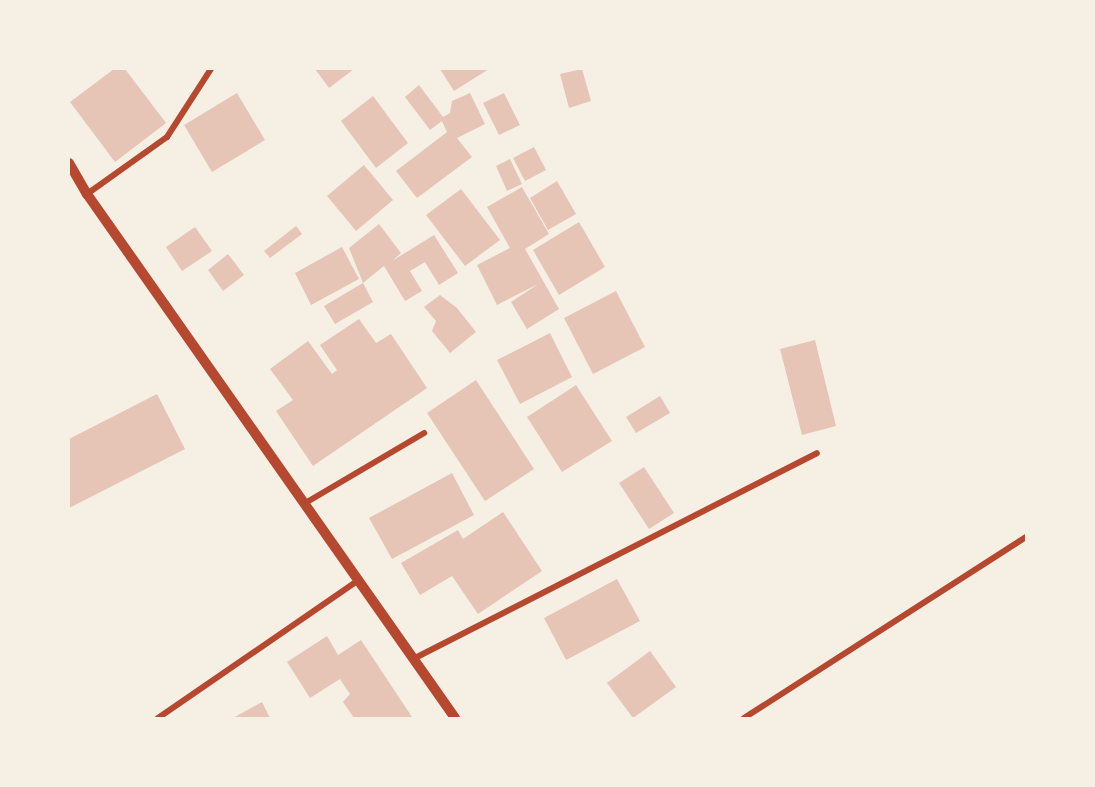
<!DOCTYPE html>
<html>
<head>
<meta charset="utf-8">
<style>
  body { margin:0 }
  #map { position:relative; width:1095px; height:787px; overflow:hidden; background:#f6efe4; font-family:"Fira Sans",sans-serif }
  div>[style] { position:absolute }
  [style*='--x'] { left:calc(var(--x)*1px); top:calc(var(--y)*1px); width:calc(var(--w)*1px); rotate:calc(var(--a)*1deg) }
  .building>* { inset:0; background:#e6c5b7 }
  .minor>* { height:6px; margin:-3px; padding:0 3px; transform-origin:3px; border-radius:3px; background:#b5482f }
  .tertiary>* { height:10px; margin:-5px; padding:0 5px; transform-origin:5px; border-radius:5px; background:#b5482f }
  span { translate:-50% -50%; white-space:nowrap; text-align:center; line-height:1.15; -webkit-text-stroke:6px #f6efe4; paint-order:stroke }
  .frame { position:absolute; inset:0; border:70px solid #f6efe4; pointer-events:none }
</style>
</head>
<body>
<div id="map">
  <div class="building">
    <i style="clip-path:polygon(114px 69px,125px 69px,166px 123px,115px 162px,70px 102px)"></i>
    <i style="clip-path:polygon(315px 69px,354px 69px,329px 88px)"></i>
    <i style="clip-path:polygon(440px 69px,489px 69px,454px 91px)"></i>
    <i style="clip-path:polygon(582px 69px,591px 101px,569px 108px,560px 74px)"></i>
    <i style="clip-path:polygon(419px 85px,443px 117px,450px 113px,452px 101px,470px 93px,485px 124px,457px 138px,472px 157px,417px 198px,396px 171px,447px 132px,442px 121px,430px 130px,405px 97px)"></i>
    <i style="clip-path:polygon(237px 93px,265px 140px,212px 172px,184px 125px)"></i>
    <i style="clip-path:polygon(504px 93px,520px 125px,499px 135px,483px 103px)"></i>
    <i style="clip-path:polygon(373px 96px,408px 143px,376px 168px,341px 121px)"></i>
    <i style="clip-path:polygon(534px 147px,546px 170px,525px 181px,513px 158px)"></i>
    <i style="clip-path:polygon(510px 159px,522px 184px,507px 191px,496px 166px)"></i>
    <i style="clip-path:polygon(364px 165px,393px 200px,356px 231px,327px 196px)"></i>
    <i style="clip-path:polygon(557px 181px,576px 214px,548px 230px,530px 198px)"></i>
    <i style="clip-path:polygon(522px 187px,549px 234px,525px 249px,559px 309px,527px 329px,511px 302px,538px 284px,497px 305px,477px 265px,510px 248px,487px 207px)"></i>
    <i style="clip-path:polygon(461px 189px,500px 240px,465px 266px,426px 215px)"></i>
    <i style="clip-path:polygon(579px 222px,605px 267px,559px 295px,533px 250px)"></i>
    <i style="clip-path:polygon(379px 224px,401px 253px,392px 261px,434px 235px,458px 273px,439px 285px,425px 262px,410px 271px,422px 291px,405px 301px,384px 266px,363px 283px,349px 248px)"></i>
    <i style="clip-path:polygon(296px 226px,302px 234px,270px 258px,264px 251px)"></i>
    <i style="clip-path:polygon(195px 227px,212px 251px,182px 271px,166px 247px)"></i>
    <i style="clip-path:polygon(342px 247px,359px 279px,311px 305px,295px 273px)"></i>
    <i style="clip-path:polygon(228px 254px,244px 275px,223px 291px,208px 270px)"></i>
    <i style="clip-path:polygon(363px 283px,373px 302px,335px 324px,324px 306px)"></i>
    <i style="clip-path:polygon(616px 291px,645px 347px,593px 374px,564px 318px)"></i>
    <i style="clip-path:polygon(440px 295px,457px 308px,476px 332px,450px 353px,432px 331px,436px 321px,424px 307px)"></i>
    <i style="clip-path:polygon(359px 319px,376px 343px,391px 334px,427px 388px,313px 466px,276px 411px,293px 400px,270px 369px,308px 341px,332px 374px,337px 370px,320px 345px)"></i>
    <i style="clip-path:polygon(550px 333px,572px 377px,520px 404px,497px 360px)"></i>
    <i style="clip-path:polygon(815px 340px,836px 426px,802px 435px,780px 349px)"></i>
    <i style="clip-path:polygon(476px 380px,534px 469px,485px 501px,427px 413px)"></i>
    <i style="clip-path:polygon(576px 385px,612px 441px,562px 472px,527px 417px)"></i>
    <i style="clip-path:polygon(157px 394px,185px 449px,69px 508px,69px 439px)"></i>
    <i style="clip-path:polygon(660px 396px,670px 413px,636px 433px,626px 417px)"></i>
    <i style="clip-path:polygon(644px 467px,674px 513px,649px 529px,619px 483px)"></i>
    <i style="clip-path:polygon(452px 473px,474px 515px,392px 559px,369px 518px)"></i>
    <i style="clip-path:polygon(503px 512px,542px 571px,478px 614px,452px 576px,420px 595px,401px 563px,458px 530px,463px 539px)"></i>
    <i style="clip-path:polygon(617px 579px,640px 621px,566px 660px,544px 618px)"></i>
    <i style="clip-path:polygon(327px 636px,338px 655px,361px 640px,412px 717px,354px 718px,343px 702px,350px 694px,340px 679px,310px 698px,287px 662px)"></i>
    <i style="clip-path:polygon(650px 651px,676px 687px,633px 718px,607px 683px)"></i>
    <i style="clip-path:polygon(262px 702px,270px 718px,233px 718px)"></i>
  </div>
  <div class="minor">
    <i style="--x:87;--y:194;--w:98;--a:-35.5"></i>
    <i style="--x:167;--y:137;--w:81;--a:-57.1"></i>
    <i style="--x:307;--y:502;--w:136;--a:-30.5"></i>
    <i style="--x:415;--y:658;--w:451;--a:-27"></i>
    <i style="--x:158;--y:718;--w:240;--a:-34.5"></i>
    <i style="--x:744;--y:718;--w:335;--a:-32.7"></i>
  </div>
  <div class="tertiary">
    <i style="--x:69;--y:163;--w:36;--a:60"></i>
    <i style="--x:87;--y:194;--w:640;--a:54.92"></i>
  </div>
  <div class="frame"></div>
</div>
</body>
</html>
